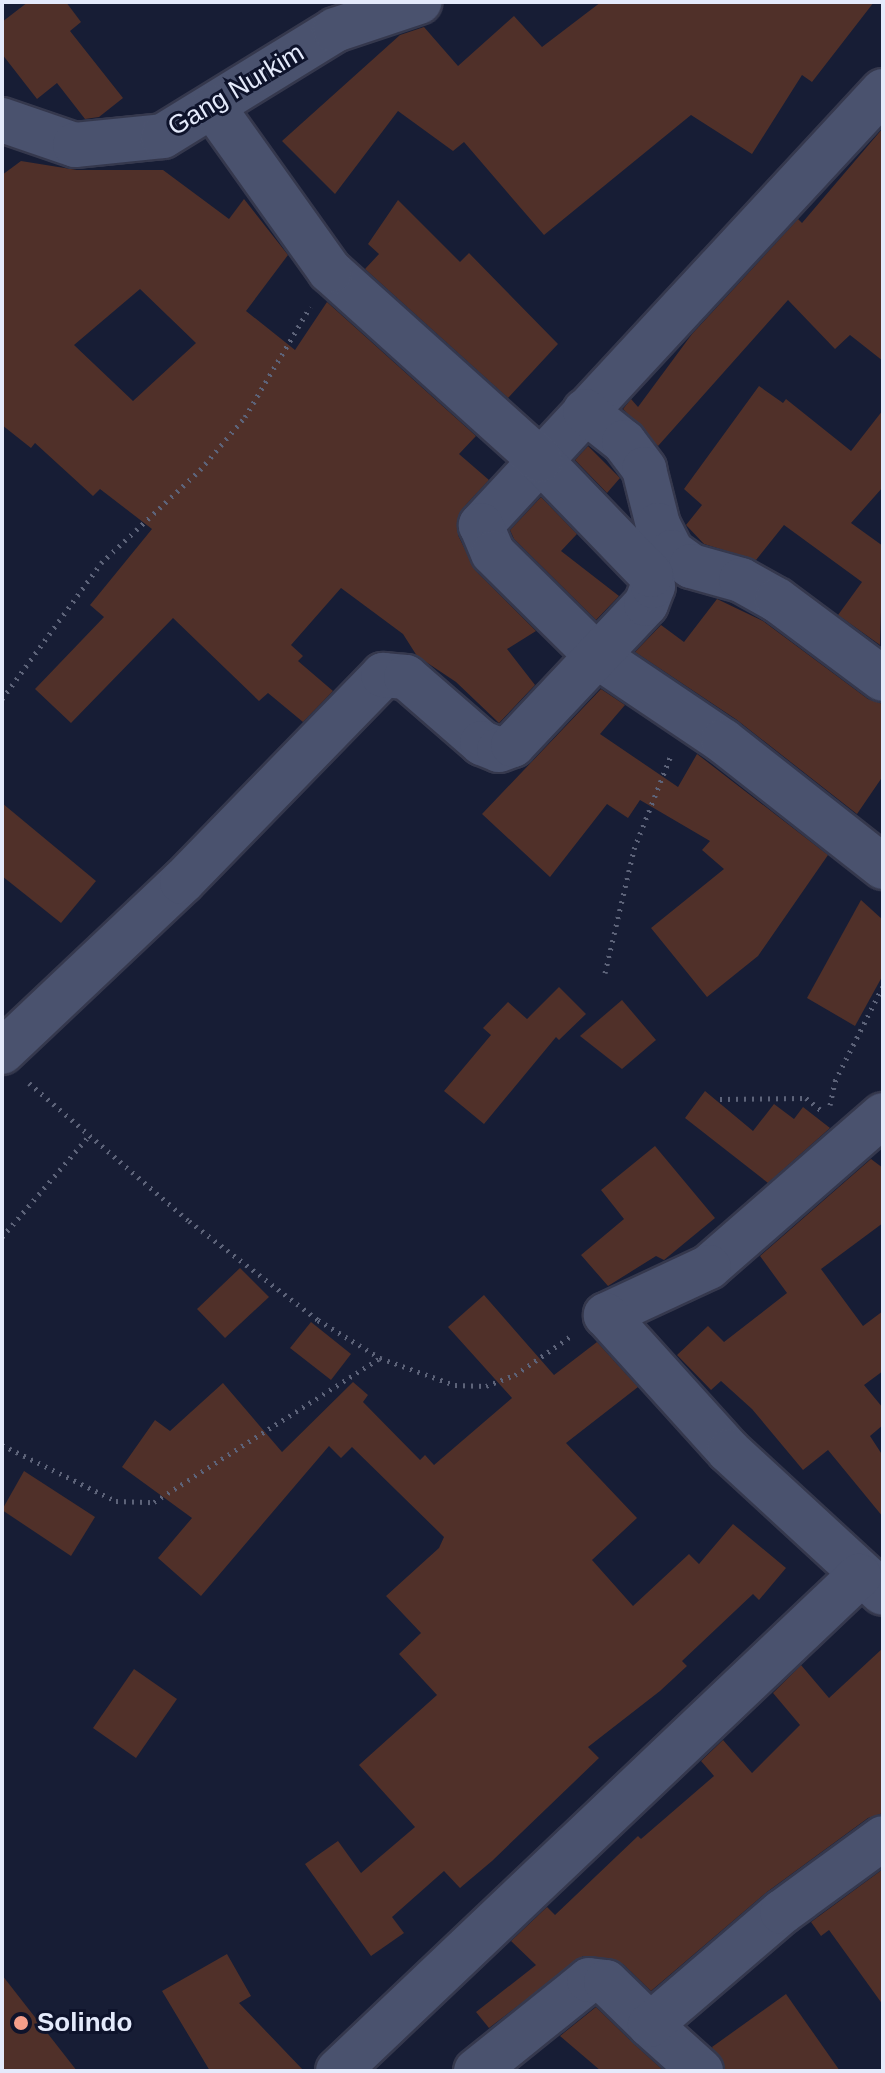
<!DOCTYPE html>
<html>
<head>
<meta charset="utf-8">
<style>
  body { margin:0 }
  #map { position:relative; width:885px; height:2073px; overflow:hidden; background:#171d35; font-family:Arial,sans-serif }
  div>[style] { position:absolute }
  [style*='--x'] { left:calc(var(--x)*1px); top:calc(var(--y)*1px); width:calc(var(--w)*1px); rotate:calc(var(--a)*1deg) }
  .building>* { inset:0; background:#503029 }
  .path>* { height:5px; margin-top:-2.5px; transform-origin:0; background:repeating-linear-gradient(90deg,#5d6379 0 2px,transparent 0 8px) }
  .roads { filter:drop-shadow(2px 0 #35384d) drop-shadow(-2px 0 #35384d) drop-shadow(0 2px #35384d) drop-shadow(0 -2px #35384d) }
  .street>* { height:44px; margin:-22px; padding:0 22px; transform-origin:22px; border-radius:22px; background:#4a526e }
  .dots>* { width:22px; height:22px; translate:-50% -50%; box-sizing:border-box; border:4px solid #0e132b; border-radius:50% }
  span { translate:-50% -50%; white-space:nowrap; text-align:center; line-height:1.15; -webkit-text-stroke:6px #0e132b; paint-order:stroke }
  .street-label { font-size:26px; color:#e4eafb }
  .poi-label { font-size:26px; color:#e4eafb; font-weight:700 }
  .left { translate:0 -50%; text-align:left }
  .frame { position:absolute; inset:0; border:4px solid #e4eafb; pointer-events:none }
</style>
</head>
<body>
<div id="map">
  <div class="building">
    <i style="clip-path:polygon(28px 2px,66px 2px,81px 22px,70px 31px,123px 98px,99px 117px,85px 119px,57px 83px,37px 99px,2px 54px,2px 22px)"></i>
    <i style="clip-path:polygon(601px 2px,874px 2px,812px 82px,802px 75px,752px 154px,691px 115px,544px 235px,464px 142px,453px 151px,398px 111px,335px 194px,282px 141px,400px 35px,424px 27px,458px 66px,514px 16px,542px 47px)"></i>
    <i style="clip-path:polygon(883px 128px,883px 361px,850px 335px,835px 349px,788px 300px,658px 446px,623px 409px,631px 399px,638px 407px,692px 334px,798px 219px,802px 223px)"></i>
    <i style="clip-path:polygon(evenodd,21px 161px,77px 170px,163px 170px,229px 219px,244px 199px,288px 255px,246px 311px,295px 350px,327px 302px,476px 436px,459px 454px,489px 480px,462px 509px,458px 535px,475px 570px,536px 631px,507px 649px,535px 685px,499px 723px,456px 682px,417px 656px,403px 634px,341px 588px,291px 645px,303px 656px,298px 661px,333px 691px,303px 722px,268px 693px,259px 701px,173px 618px,71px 723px,35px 689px,104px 617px,90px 605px,152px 529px,100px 489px,93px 496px,35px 443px,31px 448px,2px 425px,2px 175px,21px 161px,140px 289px,196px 343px,133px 401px,74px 345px,140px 289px)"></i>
    <i style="clip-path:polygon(398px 200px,460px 262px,469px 253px,558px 344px,508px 398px,365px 269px,379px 254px,368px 244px)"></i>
    <i style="clip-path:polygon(759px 386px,783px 403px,786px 399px,851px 451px,883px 410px,883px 487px,851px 523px,883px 546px,880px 645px,838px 615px,862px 582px,784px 525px,756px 560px,704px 544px,686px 525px,702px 505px,684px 489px)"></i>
    <i style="clip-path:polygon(588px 446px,620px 478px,607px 493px,575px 460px)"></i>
    <i style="clip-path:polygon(541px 497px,577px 534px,561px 551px,619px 596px,596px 620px,514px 539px,510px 530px)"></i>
    <i style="clip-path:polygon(717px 599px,763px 621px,868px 699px,883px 704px,883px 776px,857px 814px,737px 720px,635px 652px,661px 625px,684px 642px)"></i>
    <i style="clip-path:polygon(601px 689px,625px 705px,600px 734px,678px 787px,697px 754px,828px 855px,758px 956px,707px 997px,651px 928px,724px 869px,702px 850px,710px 841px,640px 800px,628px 818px,607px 804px,550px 877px,482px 814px)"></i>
    <i style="clip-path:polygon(2px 803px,96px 881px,61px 923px,2px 876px)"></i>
    <i style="clip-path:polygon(861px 900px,883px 920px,883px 975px,855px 1026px,807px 998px)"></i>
    <i style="clip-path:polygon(559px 987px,586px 1014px,559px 1040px,556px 1037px,484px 1124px,444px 1091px,491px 1035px,483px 1028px,508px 1002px,527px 1019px)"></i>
    <i style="clip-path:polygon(622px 1000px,656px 1040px,622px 1069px,580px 1036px)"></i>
    <i style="clip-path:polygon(705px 1091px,753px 1131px,774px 1104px,794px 1119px,803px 1107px,830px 1128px,768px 1183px,685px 1118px)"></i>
    <i style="clip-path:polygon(655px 1146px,715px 1218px,664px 1260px,656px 1256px,608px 1286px,581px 1255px,624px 1219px,601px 1190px)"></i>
    <i style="clip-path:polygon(871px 1159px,883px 1168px,883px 1223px,821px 1269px,863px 1326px,883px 1311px,883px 1371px,864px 1385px,883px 1408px,883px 1425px,870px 1436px,883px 1456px,883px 1517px,828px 1450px,803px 1470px,752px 1409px,721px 1381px,711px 1390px,677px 1355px,708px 1326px,724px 1342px,787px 1293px,760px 1256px)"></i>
    <i style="clip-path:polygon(240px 1268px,269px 1297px,225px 1338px,197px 1309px)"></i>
    <i style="clip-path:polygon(484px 1295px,554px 1375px,597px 1342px,638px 1387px,566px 1443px,637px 1518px,592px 1560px,633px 1606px,689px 1554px,699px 1564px,733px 1524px,786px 1568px,759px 1600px,753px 1594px,682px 1661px,687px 1666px,660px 1691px,588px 1747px,599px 1758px,492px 1861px,460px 1888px,444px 1871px,392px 1917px,404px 1933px,371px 1956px,305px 1864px,338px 1841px,361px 1873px,415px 1827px,359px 1765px,437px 1695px,399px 1654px,421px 1633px,386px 1596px,439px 1548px,444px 1537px,352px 1447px,341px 1458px,329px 1446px,201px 1596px,158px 1558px,192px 1518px,122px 1467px,155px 1420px,170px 1431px,223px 1383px,282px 1452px,353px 1382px,368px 1395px,363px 1402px,420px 1460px,425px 1455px,434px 1465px,512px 1398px,448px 1327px)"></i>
    <i style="clip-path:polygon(311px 1322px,351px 1354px,331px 1380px,290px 1348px)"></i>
    <i style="clip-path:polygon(24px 1471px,95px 1517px,71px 1556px,2px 1510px)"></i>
    <i style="clip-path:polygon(883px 1648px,883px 1813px,868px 1818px,767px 1892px,651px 1991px,623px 1964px,583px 1956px,489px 2028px,476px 2012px,536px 1965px,511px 1941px,547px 1907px,555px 1915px,638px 1836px,641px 1839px,714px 1776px,701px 1761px,723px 1740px,752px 1773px,800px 1725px,773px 1693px,801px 1665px,829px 1698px)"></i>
    <i style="clip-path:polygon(134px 1669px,177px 1699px,136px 1758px,93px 1728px)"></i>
    <i style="clip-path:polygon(883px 1869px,883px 2005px,829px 1930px,821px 1936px,811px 1922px)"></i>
    <i style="clip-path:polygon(227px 1954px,251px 1996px,239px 2003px,304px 2071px,210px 2071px,162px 1991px)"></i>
    <i style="clip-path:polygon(2px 1975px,77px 2071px,2px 2071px)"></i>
    <i style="clip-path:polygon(786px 1994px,840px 2071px,725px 2071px,712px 2047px)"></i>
    <i style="clip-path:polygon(596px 2007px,633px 2043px,664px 2071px,601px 2071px,560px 2036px)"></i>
  </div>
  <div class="path">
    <i style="--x:2;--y:699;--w:168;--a:-53.9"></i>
    <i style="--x:101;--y:563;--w:136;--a:-43.2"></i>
    <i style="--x:200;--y:470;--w:70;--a:-49.7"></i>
    <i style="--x:245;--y:417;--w:128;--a:-59.4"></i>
    <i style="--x:605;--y:973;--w:127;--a:-76.8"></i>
    <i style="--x:634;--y:849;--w:101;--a:-68.5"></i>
    <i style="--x:29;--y:1083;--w:211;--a:40.8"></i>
    <i style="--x:189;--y:1221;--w:163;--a:37.5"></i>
    <i style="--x:318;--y:1320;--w:73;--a:31.5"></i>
    <i style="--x:720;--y:1099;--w:86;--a:-0.7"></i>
    <i style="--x:806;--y:1098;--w:21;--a:39"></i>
    <i style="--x:830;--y:1105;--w:25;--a:-78"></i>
    <i style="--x:835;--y:1081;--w:106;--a:-63.2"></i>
    <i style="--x:2;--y:1237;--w:132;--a:-49.3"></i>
    <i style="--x:2;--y:1445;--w:127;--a:26.2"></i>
    <i style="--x:116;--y:1501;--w:38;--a:2"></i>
    <i style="--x:154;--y:1502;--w:268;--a:-32.5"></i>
    <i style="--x:380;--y:1358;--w:80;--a:19.8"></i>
    <i style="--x:455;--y:1385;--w:31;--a:2"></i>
    <i style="--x:486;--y:1386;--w:31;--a:-21"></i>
    <i style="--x:515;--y:1375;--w:68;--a:-34.9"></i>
  </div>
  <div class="roads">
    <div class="street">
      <i style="--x:883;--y:91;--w:592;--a:132.81"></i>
      <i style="--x:481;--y:525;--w:30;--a:67"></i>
      <i style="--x:493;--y:553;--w:146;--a:44.7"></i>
      <i style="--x:597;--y:656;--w:152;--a:34"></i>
      <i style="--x:723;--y:741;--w:204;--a:38.2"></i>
      <i style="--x:2;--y:120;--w:77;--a:18.9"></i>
      <i style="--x:75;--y:145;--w:88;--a:-5.8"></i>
      <i style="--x:163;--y:136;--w:202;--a:-31.6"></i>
      <i style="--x:335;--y:30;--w:89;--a:-18.4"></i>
      <i style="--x:585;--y:411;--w:50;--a:38.5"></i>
      <i style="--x:624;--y:442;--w:34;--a:53"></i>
      <i style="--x:644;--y:469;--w:58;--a:76"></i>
      <i style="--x:658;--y:525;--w:30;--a:63"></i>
      <i style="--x:672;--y:552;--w:24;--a:36"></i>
      <i style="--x:691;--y:566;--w:52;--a:15.6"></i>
      <i style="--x:741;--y:580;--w:41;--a:29.1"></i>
      <i style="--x:777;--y:600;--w:132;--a:36.7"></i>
      <i style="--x:2;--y:1052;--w:248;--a:-43.4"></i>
      <i style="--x:182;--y:882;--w:289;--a:-45.8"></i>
      <i style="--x:383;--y:675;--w:23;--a:5"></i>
      <i style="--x:406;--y:677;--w:101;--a:41"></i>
      <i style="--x:482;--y:743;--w:18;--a:22"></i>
      <i style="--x:499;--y:750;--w:15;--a:-20"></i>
      <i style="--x:513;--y:745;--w:194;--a:-46.7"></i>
      <i style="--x:646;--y:604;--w:19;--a:-69"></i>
      <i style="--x:653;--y:586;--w:11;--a:-100"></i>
      <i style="--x:651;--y:575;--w:160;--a:-134"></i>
      <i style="--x:540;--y:460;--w:283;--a:-138"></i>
      <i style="--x:330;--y:271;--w:201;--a:-125.5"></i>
      <i style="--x:883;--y:1115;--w:231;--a:138.9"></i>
      <i style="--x:709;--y:1267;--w:114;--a:155"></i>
      <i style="--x:606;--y:1315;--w:183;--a:47.9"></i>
      <i style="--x:729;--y:1451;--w:209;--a:42.7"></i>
      <i style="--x:338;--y:2071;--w:719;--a:-43.53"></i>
      <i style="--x:476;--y:2071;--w:145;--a:-38.8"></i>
      <i style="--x:589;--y:1980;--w:17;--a:7"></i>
      <i style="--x:606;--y:1982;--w:62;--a:44.3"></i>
      <i style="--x:701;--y:2071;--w:69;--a:-138"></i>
      <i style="--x:650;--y:2025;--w:174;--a:-40.6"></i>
      <i style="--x:782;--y:1912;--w:125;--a:-36.2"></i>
    </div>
  </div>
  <div class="dots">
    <i style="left:21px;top:2023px;background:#f49e8a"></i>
  </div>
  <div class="street-label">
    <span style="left:236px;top:90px;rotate:-31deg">Gang Nurkim</span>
  </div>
  <div class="poi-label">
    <span class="left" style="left:37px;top:2023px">Solindo</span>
  </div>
  <div class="frame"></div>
</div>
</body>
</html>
